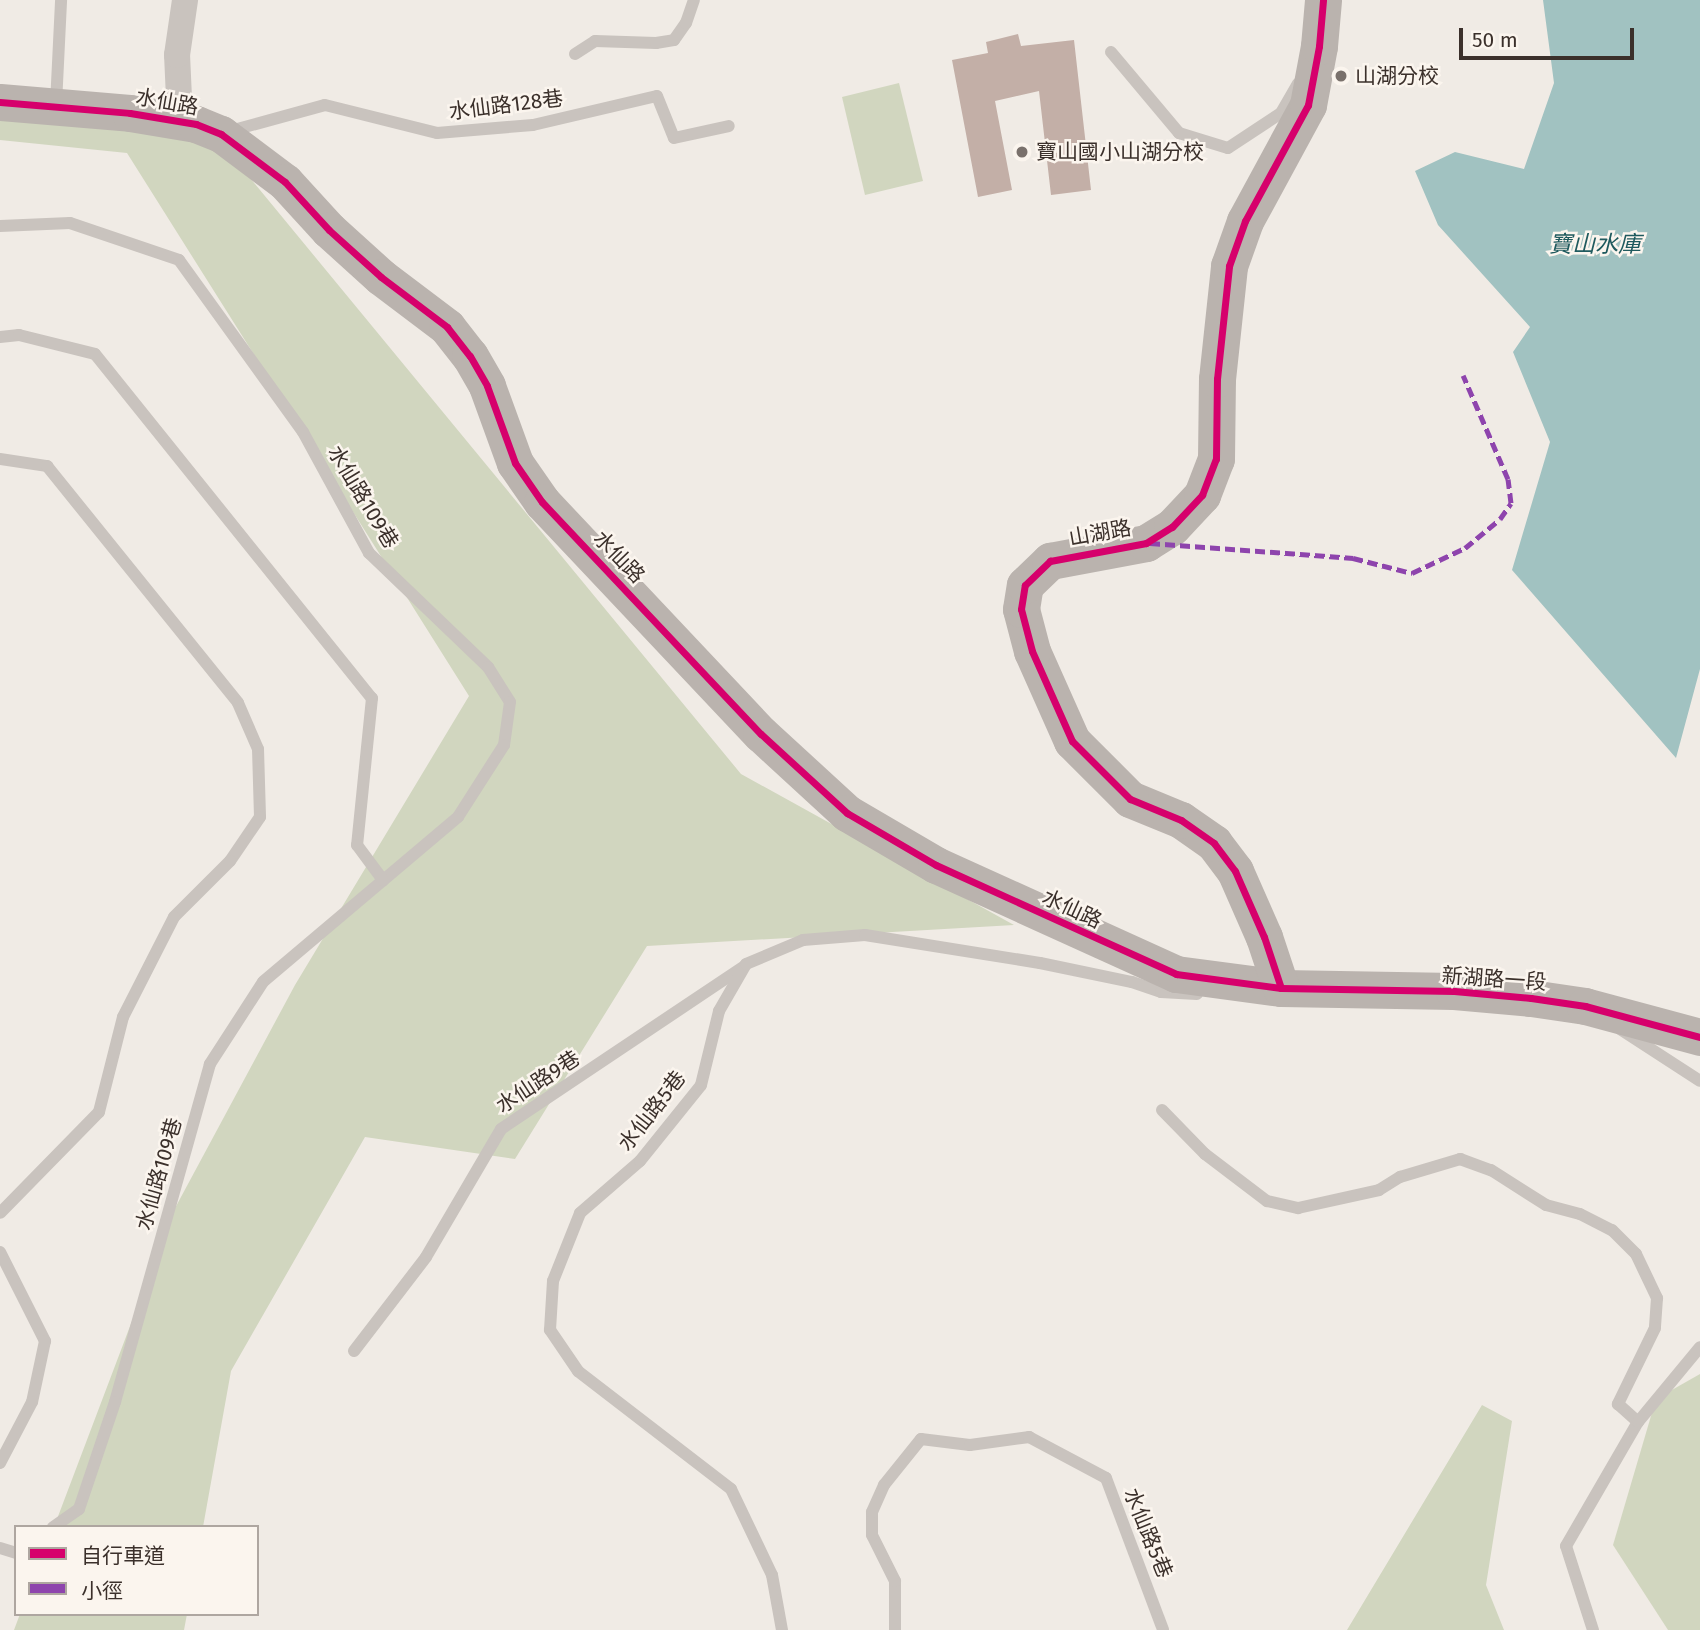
<!DOCTYPE html>
<html>
<head>
<meta charset="utf-8">
<style>
  body { margin:0 }
  #map { position:relative; width:1700px; height:1630px; overflow:hidden; background:#f0ebe5; font-family:"Fira Sans","Noto Sans TC",sans-serif }
  div>[style] { position:absolute }
  [style*='--x'] { left:calc(var(--x)*1px); top:calc(var(--y)*1px); width:calc(var(--w)*1px); rotate:calc(var(--a)*1deg) }
  .green>* { inset:0; background:#d1d6bf }
  .water>* { inset:0; background:#a1c2c1 }
  .building>* { inset:0; background:#c3afa7 }
  .lane>* { height:12px; margin:-6px; padding:0 6px; transform-origin:6px; border-radius:6px; background:#c9c3be }
  .street>* { height:26px; margin:-13px; padding:0 13px; transform-origin:13px; border-radius:13px; background:#c9c3be }
  .secondary>* { height:37px; margin:-18.5px; padding:0 18.5px; transform-origin:18.5px; border-radius:18.5px; background:#bab3ae }
  .quiet>* { height:5px; margin-top:-2.5px; transform-origin:0; background:repeating-linear-gradient(90deg,#8e44ad 0 10px,transparent 0 15px) }
  .cycleway>* { height:7px; margin:-3.5px; padding:0 3.5px; transform-origin:3.5px; border-radius:3.5px; background:#d6006c }
  .dots>* { width:19px; height:19px; translate:-50% -50%; box-sizing:border-box; border:4px solid #fbf5ee; border-radius:50% }
  span { translate:-50% -50%; white-space:nowrap; text-align:center; line-height:1.15; -webkit-text-stroke:5px #fbf5ee; paint-order:stroke }
  .poi-label { font-size:21px; color:#3b302b }
  .left { translate:0 -50%; text-align:left }
  .street-label { font-size:21px; color:#3b302b }
  .water-label { font-size:23px; color:#1f5a5e; font-style:italic }
  .legend { position:absolute; left:14px; top:1525px; width:245px; height:91px; box-sizing:border-box; background:#fbf5ee; border:2px solid #aea6a0; margin:0; padding:9px 12px; list-style:none; font-size:21px; color:#3b302b }
  .legend li { display:flex; align-items:center; gap:14px; height:35px }
  .legend b { width:35px; border:2px solid #aea6a0 }
  .scale { position:absolute; left:1459px; top:28px; width:175px; height:32px; box-sizing:border-box; border:4px solid #3b302b; border-top:0; padding-left:9px; font-size:21px; line-height:24px; white-space:nowrap; color:#3b302b; -webkit-text-stroke:5px #fbf5ee; paint-order:stroke }
</style>
</head>
<body>
<div id="map">
  <div class="green">
    <i style="clip-path:polygon(899px 83px,923px 181px,865px 195px,842px 97px)"></i>
    <i style="clip-path:polygon(0 97px,213px 133px,741px 774px,1014px 925px,647px 946px,515px 1159px,365px 1137px,231px 1371px,203px 1527px,54px 1527px,174px 1210px,295px 985px,469px 696px,127px 153px,0 140px)"></i>
    <i style="clip-path:polygon(1700px 1374px,1700px 1630px,1668px 1630px,1613px 1545px,1656px 1399px)"></i>
    <i style="clip-path:polygon(1482px 1405px,1512px 1421px,1486px 1585px,1504px 1630px,1347px 1630px)"></i>
    <i style="clip-path:polygon(20px 1614px,187px 1614px,184px 1630px,14px 1630px)"></i>
  </div>
  <div class="water">
    <i style="clip-path:polygon(1543px 0,1700px 0,1700px 669px,1676px 758px,1512px 570px,1550px 442px,1513px 352px,1530px 327px,1438px 225px,1415px 171px,1455px 152px,1524px 169px,1554px 83px)"></i>
  </div>
  <div class="building">
    <i style="clip-path:polygon(1018px 34px,1021px 46px,1074px 40px,1091px 190px,1051px 195px,1039px 91px,995px 101px,1012px 190px,978px 197px,952px 60px,988px 53px,986px 42px)"></i>
  </div>
  <div class="lane">
    <i style="--x:1111;--y:52;--w:106;--a:50"></i>
    <i style="--x:1179;--y:133;--w:51;--a:17"></i>
    <i style="--x:1228;--y:148;--w:64;--a:-33.4"></i>
    <i style="--x:1281;--y:113;--w:34;--a:-60"></i>
    <i style="--x:575;--y:54;--w:24;--a:-33"></i>
    <i style="--x:595;--y:41;--w:61;--a:1.9"></i>
    <i style="--x:656;--y:43;--w:18;--a:-9"></i>
    <i style="--x:674;--y:40;--w:21;--a:-55"></i>
    <i style="--x:686;--y:23;--w:24;--a:-71"></i>
    <i style="--x:56;--y:104;--w:104;--a:-87.2"></i>
    <i style="--x:230;--y:131;--w:98;--a:-15.3"></i>
    <i style="--x:325;--y:105;--w:115;--a:14"></i>
    <i style="--x:437;--y:133;--w:96;--a:-4.8"></i>
    <i style="--x:533;--y:125;--w:127;--a:-13.2"></i>
    <i style="--x:657;--y:96;--w:45;--a:68"></i>
    <i style="--x:674;--y:138;--w:56;--a:-12.3"></i>
    <i style="--x:0;--y:226;--w:70;--a:-2.5"></i>
    <i style="--x:70;--y:223;--w:115;--a:18.7"></i>
    <i style="--x:179;--y:260;--w:212;--a:54.2"></i>
    <i style="--x:303;--y:432;--w:138;--a:61.4"></i>
    <i style="--x:369;--y:553;--w:165;--a:43.8"></i>
    <i style="--x:488;--y:667;--w:41;--a:57.8"></i>
    <i style="--x:510;--y:702;--w:43;--a:97.9"></i>
    <i style="--x:504;--y:745;--w:85;--a:122.6"></i>
    <i style="--x:458;--y:817;--w:255;--a:139.8"></i>
    <i style="--x:263;--y:982;--w:98;--a:122.9"></i>
    <i style="--x:210;--y:1064;--w:351;--a:105.7"></i>
    <i style="--x:115;--y:1402;--w:113;--a:108.6"></i>
    <i style="--x:79;--y:1509;--w:32;--a:145"></i>
    <i style="--x:0;--y:337;--w:19;--a:-6"></i>
    <i style="--x:19;--y:335;--w:78;--a:14"></i>
    <i style="--x:95;--y:354;--w:442;--a:51.2"></i>
    <i style="--x:372;--y:698;--w:148;--a:95.8"></i>
    <i style="--x:357;--y:845;--w:44;--a:53.4"></i>
    <i style="--x:0;--y:459;--w:48;--a:8.5"></i>
    <i style="--x:47;--y:466;--w:304;--a:51.1"></i>
    <i style="--x:238;--y:703;--w:50;--a:66.5"></i>
    <i style="--x:258;--y:749;--w:68;--a:88.3"></i>
    <i style="--x:260;--y:817;--w:53;--a:124.3"></i>
    <i style="--x:230;--y:861;--w:79;--a:135"></i>
    <i style="--x:174;--y:917;--w:112;--a:117"></i>
    <i style="--x:123;--y:1017;--w:98;--a:104.2"></i>
    <i style="--x:99;--y:1112;--w:141;--a:134.4"></i>
    <i style="--x:1620;--y:1029;--w:95;--a:33"></i>
    <i style="--x:1162;--y:1110;--w:62;--a:45.7"></i>
    <i style="--x:1205;--y:1154;--w:78;--a:37.2"></i>
    <i style="--x:1267;--y:1201;--w:32;--a:13"></i>
    <i style="--x:1298;--y:1208;--w:83;--a:-12.5"></i>
    <i style="--x:1379;--y:1190;--w:25;--a:-32"></i>
    <i style="--x:1400;--y:1177;--w:63;--a:-16.7"></i>
    <i style="--x:1460;--y:1159;--w:33;--a:20"></i>
    <i style="--x:1491;--y:1170;--w:65;--a:32.5"></i>
    <i style="--x:1546;--y:1205;--w:35;--a:15"></i>
    <i style="--x:1580;--y:1214;--w:36;--a:27"></i>
    <i style="--x:1612;--y:1230;--w:34;--a:45"></i>
    <i style="--x:1636;--y:1254;--w:49;--a:64.5"></i>
    <i style="--x:1657;--y:1298;--w:30;--a:94"></i>
    <i style="--x:1655;--y:1328;--w:85;--a:116"></i>
    <i style="--x:1618;--y:1404;--w:27;--a:42"></i>
    <i style="--x:0;--y:1252;--w:100;--a:63.2"></i>
    <i style="--x:45;--y:1341;--w:62;--a:102"></i>
    <i style="--x:32;--y:1402;--w:69;--a:117.7"></i>
    <i style="--x:354;--y:1351;--w:118;--a:-52.5"></i>
    <i style="--x:426;--y:1257;--w:148;--a:-59.6"></i>
    <i style="--x:501;--y:1129;--w:291;--a:-33.8"></i>
    <i style="--x:0;--y:1548;--w:17;--a:17"></i>
    <i style="--x:782;--y:1630;--w:56;--a:-100.3"></i>
    <i style="--x:772;--y:1575;--w:95;--a:-115.5"></i>
    <i style="--x:731;--y:1489;--w:193;--a:-142.4"></i>
    <i style="--x:578;--y:1371;--w:50;--a:-124.3"></i>
    <i style="--x:550;--y:1330;--w:49;--a:-86.5"></i>
    <i style="--x:553;--y:1281;--w:73;--a:-68.3"></i>
    <i style="--x:580;--y:1213;--w:79;--a:-40.9"></i>
    <i style="--x:640;--y:1161;--w:97;--a:-51.2"></i>
    <i style="--x:701;--y:1085;--w:76;--a:-76.3"></i>
    <i style="--x:719;--y:1011;--w:54;--a:-60.1"></i>
    <i style="--x:746;--y:964;--w:62;--a:-22.8"></i>
    <i style="--x:803;--y:940;--w:62;--a:-4.6"></i>
    <i style="--x:865;--y:935;--w:177;--a:9.1"></i>
    <i style="--x:1040;--y:963;--w:94;--a:11.7"></i>
    <i style="--x:1132;--y:982;--w:31;--a:19"></i>
    <i style="--x:1161;--y:992;--w:36;--a:3"></i>
    <i style="--x:895;--y:1630;--w:49;--a:-90"></i>
    <i style="--x:895;--y:1581;--w:51;--a:-116.6"></i>
    <i style="--x:872;--y:1535;--w:23;--a:-90"></i>
    <i style="--x:872;--y:1512;--w:30;--a:-66"></i>
    <i style="--x:884;--y:1485;--w:59;--a:-51.2"></i>
    <i style="--x:921;--y:1439;--w:49;--a:7"></i>
    <i style="--x:970;--y:1445;--w:60;--a:-7.7"></i>
    <i style="--x:1029;--y:1437;--w:87;--a:28"></i>
    <i style="--x:1106;--y:1478;--w:162;--a:69.4"></i>
    <i style="--x:1593;--y:1630;--w:88;--a:-107.8"></i>
    <i style="--x:1566;--y:1546;--w:143;--a:-59.9"></i>
    <i style="--x:1638;--y:1422;--w:97;--a:-50.4"></i>
  </div>
  <div class="street">
    <i style="--x:180;--y:120;--w:65;--a:-92.6"></i>
    <i style="--x:177;--y:55;--w:56;--a:-81.7"></i>
  </div>
  <div class="secondary">
    <i style="--x:0;--y:102;--w:130;--a:4.8"></i>
    <i style="--x:130;--y:113;--w:67;--a:9.5"></i>
    <i style="--x:196;--y:124;--w:27;--a:22"></i>
    <i style="--x:221;--y:134;--w:80;--a:36.9"></i>
    <i style="--x:285;--y:182;--w:65;--a:47.5"></i>
    <i style="--x:329;--y:230;--w:70;--a:42.1"></i>
    <i style="--x:381;--y:277;--w:83;--a:37.1"></i>
    <i style="--x:447;--y:327;--w:37;--a:52"></i>
    <i style="--x:470;--y:356;--w:34;--a:60"></i>
    <i style="--x:487;--y:386;--w:82;--a:70"></i>
    <i style="--x:515;--y:463;--w:47;--a:55.3"></i>
    <i style="--x:542;--y:502;--w:319;--a:46.7"></i>
    <i style="--x:761;--y:734;--w:117;--a:42.6"></i>
    <i style="--x:847;--y:813;--w:103;--a:30.3"></i>
    <i style="--x:936;--y:865;--w:264;--a:24.4"></i>
    <i style="--x:1176;--y:974;--w:106;--a:7.6"></i>
    <i style="--x:1281;--y:988;--w:173;--a:1"></i>
    <i style="--x:1454;--y:991;--w:77;--a:5.2"></i>
    <i style="--x:1531;--y:998;--w:55;--a:8.4"></i>
    <i style="--x:1585;--y:1006;--w:119;--a:15.1"></i>
    <i style="--x:1281;--y:988;--w:54;--a:-108.4"></i>
    <i style="--x:1264;--y:937;--w:72;--a:-113.7"></i>
    <i style="--x:1235;--y:871;--w:35;--a:-127"></i>
    <i style="--x:1214;--y:843;--w:40;--a:-145.1"></i>
    <i style="--x:1181;--y:820;--w:55;--a:-157.6"></i>
    <i style="--x:1130;--y:799;--w:82;--a:-135"></i>
    <i style="--x:1072;--y:741;--w:98;--a:-114"></i>
    <i style="--x:1032;--y:651;--w:43;--a:-104.7"></i>
    <i style="--x:1021;--y:609;--w:24;--a:-81"></i>
    <i style="--x:1025;--y:585;--w:35;--a:-44"></i>
    <i style="--x:1050;--y:561;--w:98;--a:-10.6"></i>
    <i style="--x:1146;--y:543;--w:31;--a:-32"></i>
    <i style="--x:1172;--y:527;--w:44;--a:-46.8"></i>
    <i style="--x:1202;--y:495;--w:39;--a:-69"></i>
    <i style="--x:1216;--y:459;--w:80;--a:-89.3"></i>
    <i style="--x:1217;--y:379;--w:114;--a:-83.9"></i>
    <i style="--x:1229;--y:266;--w:48;--a:-70.4"></i>
    <i style="--x:1245;--y:221;--w:132;--a:-61.5"></i>
    <i style="--x:1308;--y:105;--w:60;--a:-79.4"></i>
    <i style="--x:1319;--y:46;--w:46;--a:-85"></i>
  </div>
  <div class="quiet">
    <i style="--x:1150;--y:543;--w:204;--a:4.2"></i>
    <i style="--x:1353;--y:558;--w:61;--a:14.3"></i>
    <i style="--x:1412;--y:573;--w:59;--a:-25.3"></i>
    <i style="--x:1465;--y:548;--w:45;--a:-39.6"></i>
    <i style="--x:1500;--y:519;--w:19;--a:-55"></i>
    <i style="--x:1511;--y:503;--w:24;--a:-97"></i>
    <i style="--x:1508;--y:479;--w:113;--a:-113.4"></i>
  </div>
  <div class="cycleway">
    <i style="--x:0;--y:102;--w:130;--a:4.8"></i>
    <i style="--x:130;--y:113;--w:67;--a:9.5"></i>
    <i style="--x:196;--y:124;--w:27;--a:22"></i>
    <i style="--x:221;--y:134;--w:80;--a:36.9"></i>
    <i style="--x:285;--y:182;--w:65;--a:47.5"></i>
    <i style="--x:329;--y:230;--w:70;--a:42.1"></i>
    <i style="--x:381;--y:277;--w:83;--a:37.1"></i>
    <i style="--x:447;--y:327;--w:37;--a:52"></i>
    <i style="--x:470;--y:356;--w:34;--a:60"></i>
    <i style="--x:487;--y:386;--w:82;--a:70"></i>
    <i style="--x:515;--y:463;--w:47;--a:55.3"></i>
    <i style="--x:542;--y:502;--w:319;--a:46.7"></i>
    <i style="--x:761;--y:734;--w:117;--a:42.6"></i>
    <i style="--x:847;--y:813;--w:103;--a:30.3"></i>
    <i style="--x:936;--y:865;--w:264;--a:24.4"></i>
    <i style="--x:1176;--y:974;--w:106;--a:7.6"></i>
    <i style="--x:1281;--y:988;--w:173;--a:1"></i>
    <i style="--x:1454;--y:991;--w:77;--a:5.2"></i>
    <i style="--x:1531;--y:998;--w:55;--a:8.4"></i>
    <i style="--x:1585;--y:1006;--w:119;--a:15.1"></i>
    <i style="--x:1281;--y:988;--w:54;--a:-108.4"></i>
    <i style="--x:1264;--y:937;--w:72;--a:-113.7"></i>
    <i style="--x:1235;--y:871;--w:35;--a:-127"></i>
    <i style="--x:1214;--y:843;--w:40;--a:-145.1"></i>
    <i style="--x:1181;--y:820;--w:55;--a:-157.6"></i>
    <i style="--x:1130;--y:799;--w:82;--a:-135"></i>
    <i style="--x:1072;--y:741;--w:98;--a:-114"></i>
    <i style="--x:1032;--y:651;--w:43;--a:-104.7"></i>
    <i style="--x:1021;--y:609;--w:24;--a:-81"></i>
    <i style="--x:1025;--y:585;--w:35;--a:-44"></i>
    <i style="--x:1050;--y:561;--w:98;--a:-10.6"></i>
    <i style="--x:1146;--y:543;--w:31;--a:-32"></i>
    <i style="--x:1172;--y:527;--w:44;--a:-46.8"></i>
    <i style="--x:1202;--y:495;--w:39;--a:-69"></i>
    <i style="--x:1216;--y:459;--w:80;--a:-89.3"></i>
    <i style="--x:1217;--y:379;--w:114;--a:-83.9"></i>
    <i style="--x:1229;--y:266;--w:48;--a:-70.4"></i>
    <i style="--x:1245;--y:221;--w:132;--a:-61.5"></i>
    <i style="--x:1308;--y:105;--w:60;--a:-79.4"></i>
    <i style="--x:1319;--y:46;--w:46;--a:-85"></i>
  </div>
  <div class="dots">
    <i style="left:1341px;top:76px;background:#7a716c"></i>
    <i style="left:1022px;top:152px;background:#7a716c"></i>
  </div>
  <div class="poi-label">
    <span class="left" style="left:1355px;top:76px">山湖分校</span>
    <span class="left" style="left:1036px;top:152px">寶山國小山湖分校</span>
  </div>
  <div class="street-label">
    <span style="left:167px;top:102px;rotate:10deg">水仙路</span>
    <span style="left:506px;top:105px;rotate:-7deg">水仙路128巷</span>
    <span style="left:363px;top:497px;rotate:59deg">水仙路109巷</span>
    <span style="left:1100px;top:533px;rotate:-10deg">山湖路</span>
    <span style="left:619px;top:557px;rotate:46deg">水仙路</span>
    <span style="left:1072px;top:909px;rotate:25deg">水仙路</span>
    <span style="left:1494px;top:979px;rotate:4deg">新湖路一段</span>
    <span style="left:538px;top:1082px;rotate:-33deg">水仙路9巷</span>
    <span style="left:652px;top:1111px;rotate:-52deg">水仙路5巷</span>
    <span style="left:159px;top:1174px;rotate:-74deg">水仙路109巷</span>
    <span style="left:1148px;top:1533px;rotate:68deg">水仙路5巷</span>
  </div>
  <div class="water-label">
    <span style="left:1595px;top:244px">寶山水庫</span>
  </div>
  <ul class="legend">
  <li><b style="height:9px;background:#d6006c"></b>自行車道</li>
  <li><b style="height:9px;background:#8e44ad"></b>小徑</li>
  </ul>
  <div class="scale">50 m</div>
</div>
</body>
</html>
